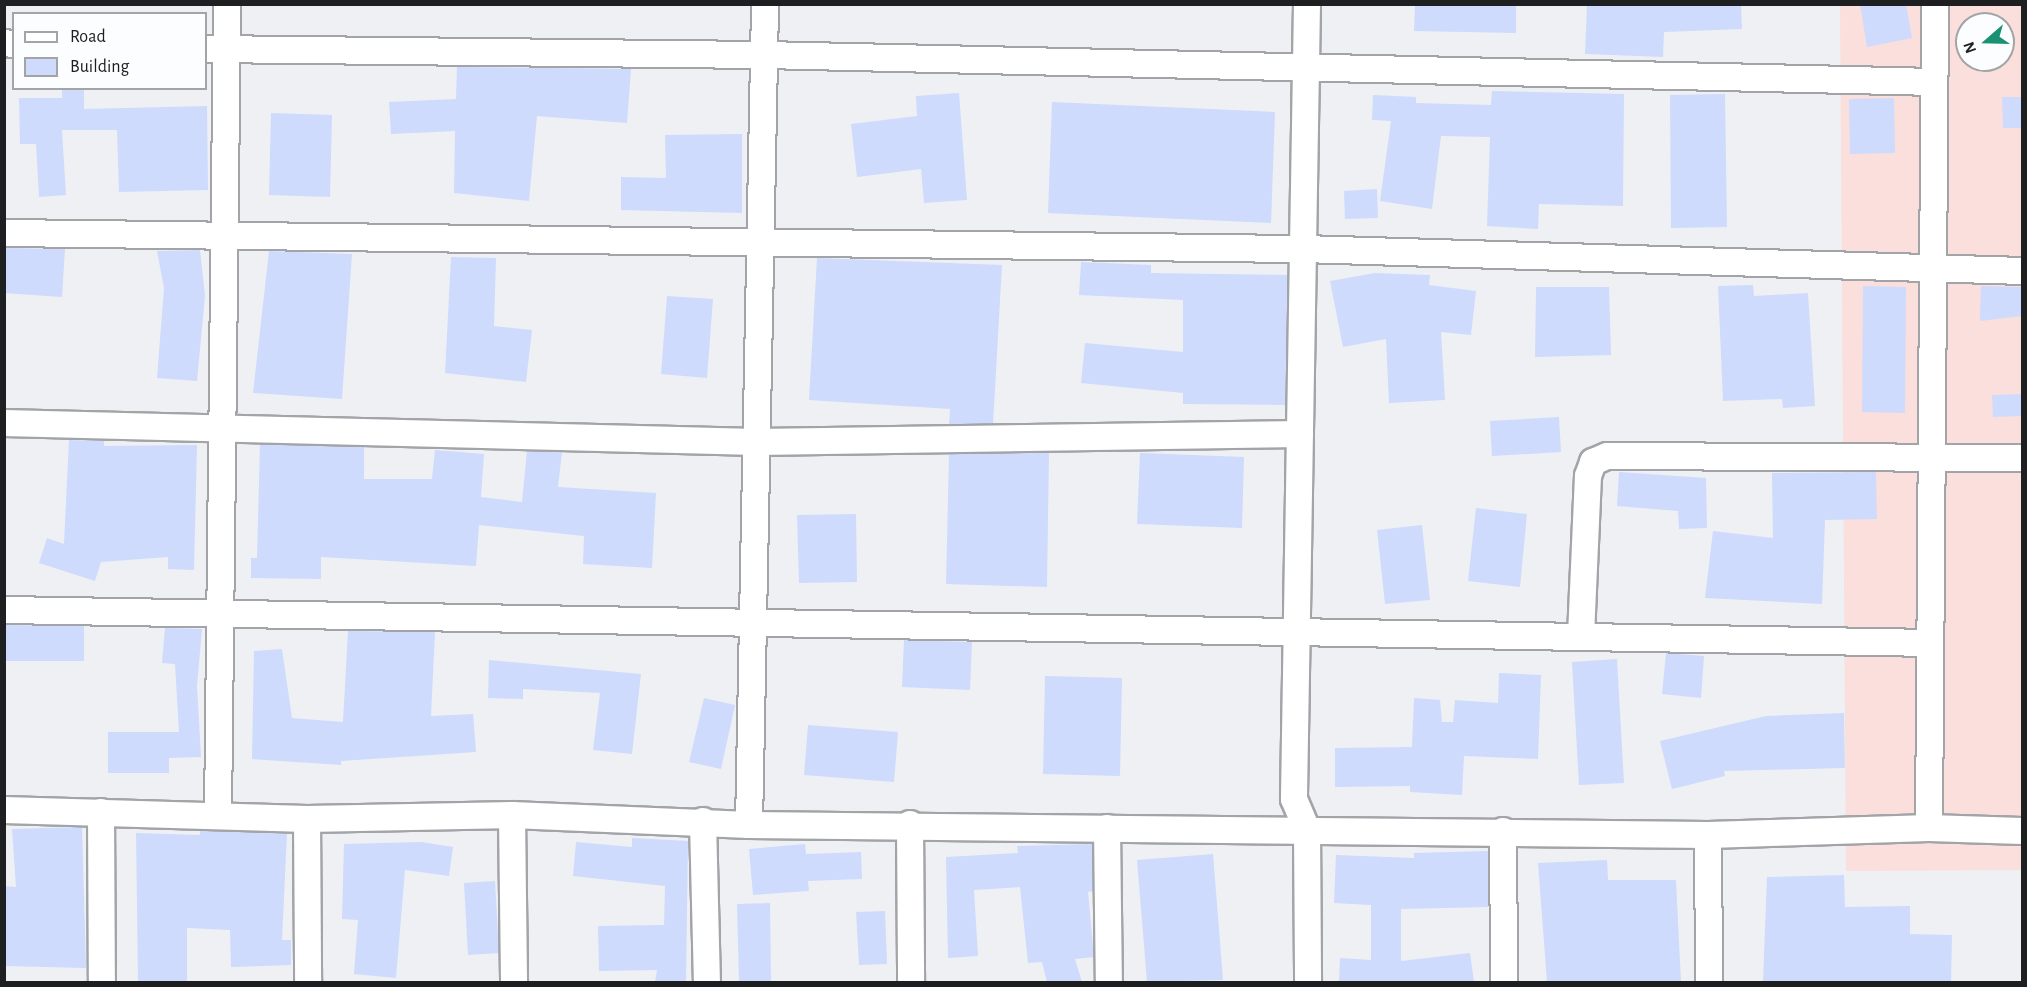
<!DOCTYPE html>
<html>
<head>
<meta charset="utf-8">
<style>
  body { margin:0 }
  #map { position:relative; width:2027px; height:987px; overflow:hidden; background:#eef0f4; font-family:"Alegreya Sans",sans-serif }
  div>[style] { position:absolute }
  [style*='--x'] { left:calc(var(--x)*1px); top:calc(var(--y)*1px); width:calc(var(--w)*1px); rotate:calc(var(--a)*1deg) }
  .industrial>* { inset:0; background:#fadfdc }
  .building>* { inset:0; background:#cedbfc }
  .roads { filter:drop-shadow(2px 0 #a2a4a8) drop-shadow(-2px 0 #a2a4a8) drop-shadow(0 2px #a2a4a8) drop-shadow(0 -2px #a2a4a8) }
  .minor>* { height:26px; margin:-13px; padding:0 13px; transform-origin:13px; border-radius:13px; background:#fff }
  span { translate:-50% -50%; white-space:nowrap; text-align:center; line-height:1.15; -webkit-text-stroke:4.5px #fcfdff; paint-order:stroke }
  .frame { position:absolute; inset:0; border:6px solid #1e1f21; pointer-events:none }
  .legend { position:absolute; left:12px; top:12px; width:195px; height:78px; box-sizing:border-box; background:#fcfdff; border:2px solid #a3a4a6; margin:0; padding:8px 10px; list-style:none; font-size:18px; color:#1e1f21 }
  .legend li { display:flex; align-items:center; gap:12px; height:30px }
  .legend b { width:30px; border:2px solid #a3a4a6 }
  .north { position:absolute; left:1955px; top:12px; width:60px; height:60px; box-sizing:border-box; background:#fcfdff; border:2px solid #a3a4a6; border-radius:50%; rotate:250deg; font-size:16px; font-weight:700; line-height:24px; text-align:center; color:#1e1f21 }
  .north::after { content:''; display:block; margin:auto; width:21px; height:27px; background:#1b9174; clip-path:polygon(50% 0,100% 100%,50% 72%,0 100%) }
</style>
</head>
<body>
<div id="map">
  <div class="industrial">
    <i style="clip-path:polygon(evenodd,1840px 5px,2022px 5px,2022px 870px,1846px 871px,1840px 5px,1967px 24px,2003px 24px,2003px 60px,1967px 60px,1967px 24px)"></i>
  </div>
  <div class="building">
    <i style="clip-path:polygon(1415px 4px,1516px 4px,1516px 33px,1414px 31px)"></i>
    <i style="clip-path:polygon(1587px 4px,1741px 4px,1742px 29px,1664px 32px,1663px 57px,1585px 54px)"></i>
    <i style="clip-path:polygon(1860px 4px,1906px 4px,1912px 38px,1867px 47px)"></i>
    <i style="clip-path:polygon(457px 67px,631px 69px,627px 123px,537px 116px,529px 201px,454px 193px,455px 131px,391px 134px,389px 102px,456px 99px)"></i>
    <i style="clip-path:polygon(62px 88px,84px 88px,84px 109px,207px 106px,208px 190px,119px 192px,117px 130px,62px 130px,66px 195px,39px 197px,36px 144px,20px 144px,19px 98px,62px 98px)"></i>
    <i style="clip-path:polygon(1492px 91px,1624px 94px,1623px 206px,1539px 204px,1538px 229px,1487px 226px,1490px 137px,1441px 136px,1432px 209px,1380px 201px,1391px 121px,1372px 120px,1373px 95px,1416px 97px,1416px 103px,1491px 105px)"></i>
    <i style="clip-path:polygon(959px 93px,967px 200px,924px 203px,921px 169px,857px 177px,851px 124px,917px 116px,916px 96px)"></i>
    <i style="clip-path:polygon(1725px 94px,1727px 227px,1671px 228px,1670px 95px)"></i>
    <i style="clip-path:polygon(2002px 97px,2022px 97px,2022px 128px,2003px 128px)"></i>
    <i style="clip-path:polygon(1894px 98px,1895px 153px,1850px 154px,1849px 99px)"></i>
    <i style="clip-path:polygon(1052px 102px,1275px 112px,1271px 223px,1048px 213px)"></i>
    <i style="clip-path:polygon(271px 113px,332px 115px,330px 197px,269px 195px)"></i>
    <i style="clip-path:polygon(742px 134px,742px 213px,621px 210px,621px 177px,666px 178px,665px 135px)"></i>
    <i style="clip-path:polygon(1377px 189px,1378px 218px,1345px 219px,1344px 191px)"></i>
    <i style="clip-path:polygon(4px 248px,65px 249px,62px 297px,4px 293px)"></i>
    <i style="clip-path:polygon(200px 250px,205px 296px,197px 381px,157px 378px,164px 288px,157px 251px)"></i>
    <i style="clip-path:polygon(269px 251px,352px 254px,342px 399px,253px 393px)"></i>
    <i style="clip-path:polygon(451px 257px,496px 258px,494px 326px,532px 330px,526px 382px,445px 373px)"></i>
    <i style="clip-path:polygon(817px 258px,1002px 265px,993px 424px,949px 424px,950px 409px,809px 400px)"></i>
    <i style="clip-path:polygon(1081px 262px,1151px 265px,1151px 273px,1288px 275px,1285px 405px,1183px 404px,1183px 393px,1081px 383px,1085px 343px,1183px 352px,1183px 300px,1079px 295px)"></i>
    <i style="clip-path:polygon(1375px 273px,1430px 275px,1429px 285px,1476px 291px,1471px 335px,1441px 332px,1445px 400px,1389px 403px,1386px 339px,1343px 347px,1330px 281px)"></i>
    <i style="clip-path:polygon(1753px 285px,1754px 296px,1808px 293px,1815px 406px,1783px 408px,1782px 399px,1723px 401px,1718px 286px)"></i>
    <i style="clip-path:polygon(1863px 286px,1906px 287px,1905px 413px,1862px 412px)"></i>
    <i style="clip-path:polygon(1981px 286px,2022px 287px,2022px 316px,1980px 321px)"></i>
    <i style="clip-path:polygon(1536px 287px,1609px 287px,1611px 355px,1535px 357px)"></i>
    <i style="clip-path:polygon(667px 296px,713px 299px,707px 378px,661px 374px)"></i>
    <i style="clip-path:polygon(2022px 394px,2022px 416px,1993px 417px,1992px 395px)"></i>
    <i style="clip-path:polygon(1559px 417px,1561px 452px,1492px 456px,1490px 421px)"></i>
    <i style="clip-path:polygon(69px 440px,104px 441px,104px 446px,197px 445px,194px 570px,168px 569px,168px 557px,101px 562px,95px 581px,39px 563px,47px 538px,64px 544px)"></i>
    <i style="clip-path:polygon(260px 444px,364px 447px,364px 479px,432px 479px,435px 450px,484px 454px,481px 497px,522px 502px,527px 451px,562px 452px,558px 487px,656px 493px,652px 568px,583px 564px,584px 536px,479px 525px,476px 566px,321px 557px,321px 579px,251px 578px,251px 558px,257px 558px)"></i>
    <i style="clip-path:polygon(1049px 453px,1047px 587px,946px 584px,949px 454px)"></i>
    <i style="clip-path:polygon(1140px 453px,1244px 457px,1242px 528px,1137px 524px)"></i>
    <i style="clip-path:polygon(1619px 472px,1706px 478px,1707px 528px,1679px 529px,1678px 511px,1617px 506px)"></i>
    <i style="clip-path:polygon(1876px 472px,1877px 519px,1825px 520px,1822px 604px,1705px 598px,1713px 531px,1773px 538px,1772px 473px)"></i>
    <i style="clip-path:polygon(1476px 508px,1527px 514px,1520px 587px,1468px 581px)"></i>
    <i style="clip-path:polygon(856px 514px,857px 582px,799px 583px,797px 515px)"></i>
    <i style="clip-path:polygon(1422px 525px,1430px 600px,1385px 604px,1377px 530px)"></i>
    <i style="clip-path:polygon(4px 625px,84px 626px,84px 661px,4px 661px)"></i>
    <i style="clip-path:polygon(165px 628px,202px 629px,197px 686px,201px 757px,169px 758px,169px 773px,108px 773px,108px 732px,179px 732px,175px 664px,162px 663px)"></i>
    <i style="clip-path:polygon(348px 631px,435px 632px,431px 716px,473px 714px,476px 752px,341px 761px,341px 765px,252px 759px,254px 651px,282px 649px,292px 718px,343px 722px)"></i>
    <i style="clip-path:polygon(904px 640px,972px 642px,970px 690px,902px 687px)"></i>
    <i style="clip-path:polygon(1666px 653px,1704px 656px,1701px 698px,1662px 694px)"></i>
    <i style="clip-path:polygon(1617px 659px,1624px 783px,1579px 785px,1572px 662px)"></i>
    <i style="clip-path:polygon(489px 660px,641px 674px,632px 754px,593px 750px,600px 693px,523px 689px,523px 699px,488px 698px)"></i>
    <i style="clip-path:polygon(1499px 673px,1541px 675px,1538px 759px,1464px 756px,1462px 795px,1410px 792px,1410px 786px,1335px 787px,1335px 748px,1412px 747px,1414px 698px,1440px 700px,1442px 722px,1453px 722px,1455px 700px,1498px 703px)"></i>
    <i style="clip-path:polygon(1045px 676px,1122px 678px,1120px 776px,1043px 774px)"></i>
    <i style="clip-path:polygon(704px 698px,735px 705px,721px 769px,689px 762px)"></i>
    <i style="clip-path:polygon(1844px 713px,1845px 768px,1724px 771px,1725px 776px,1672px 789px,1660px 741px,1766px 716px)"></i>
    <i style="clip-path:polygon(808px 725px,898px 732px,894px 782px,804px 775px)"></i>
    <i style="clip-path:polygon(82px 827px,86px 968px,4px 966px,4px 886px,16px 887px,12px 829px)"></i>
    <i style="clip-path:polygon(200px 831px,287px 833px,282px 940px,291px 940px,291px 965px,231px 967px,230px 930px,187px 928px,187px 982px,138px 982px,136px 833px,200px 835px)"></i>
    <i style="clip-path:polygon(632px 838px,688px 841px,686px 982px,655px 982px,657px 970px,599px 971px,598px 926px,664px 925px,665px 886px,573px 876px,576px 842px,632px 847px)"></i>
    <i style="clip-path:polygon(421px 842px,453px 847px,449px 876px,405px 870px,396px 978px,354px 974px,358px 920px,342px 919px,344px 844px)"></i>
    <i style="clip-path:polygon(805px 844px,806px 854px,861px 852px,862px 879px,808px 881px,809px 891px,753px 895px,749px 849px)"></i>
    <i style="clip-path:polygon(1092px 844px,1093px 891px,1088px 892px,1094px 957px,1075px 959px,1082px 982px,1047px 982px,1042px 962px,1028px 963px,1020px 887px,974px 890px,978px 956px,948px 958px,946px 857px,1018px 853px,1017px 846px)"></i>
    <i style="clip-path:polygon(1488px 851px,1488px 907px,1401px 909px,1401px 961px,1470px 953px,1474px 982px,1339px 982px,1340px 958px,1371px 960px,1371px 905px,1334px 903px,1336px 855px,1414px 858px,1414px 853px)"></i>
    <i style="clip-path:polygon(1213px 854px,1223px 980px,1147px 982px,1137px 860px)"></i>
    <i style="clip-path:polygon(1607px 860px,1608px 880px,1676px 880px,1681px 982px,1547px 982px,1538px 863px)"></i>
    <i style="clip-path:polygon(1844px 875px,1845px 907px,1910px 906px,1910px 934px,1952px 935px,1951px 982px,1763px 982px,1767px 877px)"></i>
    <i style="clip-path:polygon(495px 881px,499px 953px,468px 955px,464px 883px)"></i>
    <i style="clip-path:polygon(770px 903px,771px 982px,739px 982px,737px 904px)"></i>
    <i style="clip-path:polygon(885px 911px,887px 964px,859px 965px,856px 912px)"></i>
  </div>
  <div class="roads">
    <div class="minor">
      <i style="--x:1307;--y:4;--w:795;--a:90.94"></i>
      <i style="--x:1294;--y:799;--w:33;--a:67"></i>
      <i style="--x:1307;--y:829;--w:153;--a:89.6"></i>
      <i style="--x:4;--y:43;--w:10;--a:6"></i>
      <i style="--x:206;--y:49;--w:558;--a:0.62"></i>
      <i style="--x:764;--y:55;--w:1170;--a:1.32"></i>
      <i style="--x:4;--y:233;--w:1299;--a:0.71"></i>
      <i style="--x:1303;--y:249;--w:719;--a:1.75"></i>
      <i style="--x:4;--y:423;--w:753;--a:1.45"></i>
      <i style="--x:757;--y:442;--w:543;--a:-0.84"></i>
      <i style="--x:4;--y:610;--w:1925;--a:0.98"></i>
      <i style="--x:1581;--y:636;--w:160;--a:-87.5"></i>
      <i style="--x:1588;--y:476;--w:15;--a:-70"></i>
      <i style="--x:1593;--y:462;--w:15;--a:-23"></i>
      <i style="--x:1607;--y:456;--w:415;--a:0.3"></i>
      <i style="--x:4;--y:810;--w:303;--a:1.7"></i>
      <i style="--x:307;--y:819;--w:205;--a:-1.1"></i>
      <i style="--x:512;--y:815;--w:237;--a:2.4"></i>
      <i style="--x:749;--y:825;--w:959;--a:0.6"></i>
      <i style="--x:1708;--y:835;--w:221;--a:-1.8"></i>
      <i style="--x:1929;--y:828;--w:93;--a:1.8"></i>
      <i style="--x:101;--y:812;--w:170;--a:89.7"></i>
      <i style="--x:512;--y:815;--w:167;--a:89.3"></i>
      <i style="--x:218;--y:816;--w:812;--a:-89.36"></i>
      <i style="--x:307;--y:819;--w:163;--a:89.6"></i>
      <i style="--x:703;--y:821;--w:161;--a:88.6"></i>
      <i style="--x:910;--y:824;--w:158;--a:89.6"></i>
      <i style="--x:749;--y:825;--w:821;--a:-88.88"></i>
      <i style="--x:1107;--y:828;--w:154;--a:89.3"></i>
      <i style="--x:1929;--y:828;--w:824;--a:-89.58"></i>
      <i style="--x:1503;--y:831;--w:151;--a:89.6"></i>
      <i style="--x:1708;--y:835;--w:147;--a:89.6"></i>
    </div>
  </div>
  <div class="frame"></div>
  <ul class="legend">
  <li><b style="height:8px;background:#fff"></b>Road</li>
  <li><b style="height:16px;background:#cedbfc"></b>Building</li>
  </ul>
  <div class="north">N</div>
</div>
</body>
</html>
